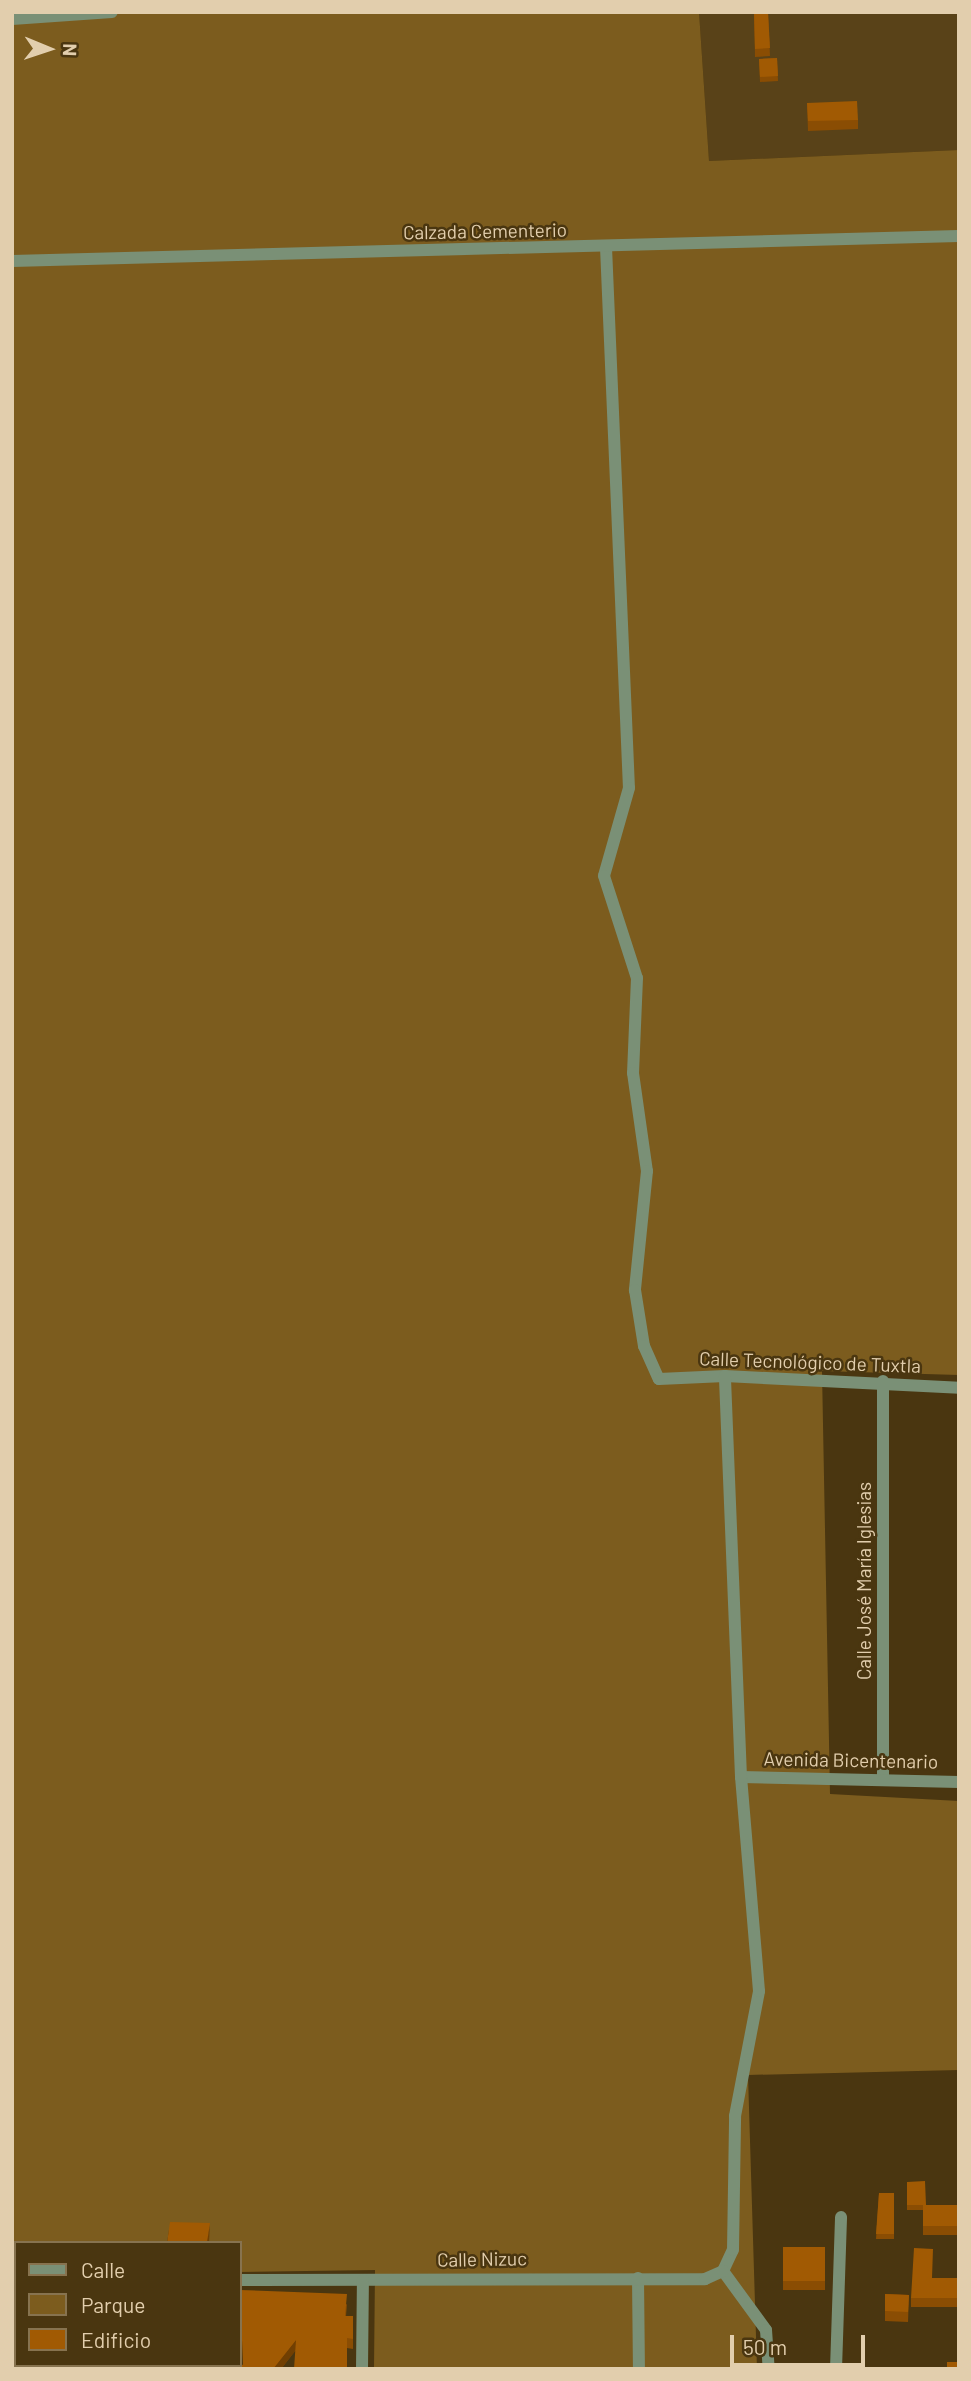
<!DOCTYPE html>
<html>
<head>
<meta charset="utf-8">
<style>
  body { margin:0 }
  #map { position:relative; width:971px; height:2381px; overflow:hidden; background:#4a3610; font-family:Barlow,sans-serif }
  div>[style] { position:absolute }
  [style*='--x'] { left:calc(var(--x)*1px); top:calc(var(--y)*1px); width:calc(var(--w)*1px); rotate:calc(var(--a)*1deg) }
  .built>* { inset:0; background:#594218 }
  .green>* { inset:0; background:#7c5c1e }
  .minor>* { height:12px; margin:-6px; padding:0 6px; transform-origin:6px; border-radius:6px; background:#7a9076 }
  .wall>* { inset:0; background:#8a4d03 }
  .shaded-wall>* { inset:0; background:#713f02 }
  .building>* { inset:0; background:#a15a03 }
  span { translate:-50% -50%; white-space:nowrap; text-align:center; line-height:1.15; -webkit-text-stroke:5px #4a3610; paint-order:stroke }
  .street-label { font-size:19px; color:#e2cead }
  .frame { position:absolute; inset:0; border:14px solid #e2cead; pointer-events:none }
  .legend { position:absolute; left:14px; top:2241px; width:228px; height:126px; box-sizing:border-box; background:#4a3610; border:2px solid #87734f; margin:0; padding:9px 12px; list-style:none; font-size:21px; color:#e2cead }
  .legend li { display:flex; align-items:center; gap:14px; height:35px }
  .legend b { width:35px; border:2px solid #87734f }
  .north { position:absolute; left:14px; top:14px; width:70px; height:70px; -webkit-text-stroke:5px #4a3610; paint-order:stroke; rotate:92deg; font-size:19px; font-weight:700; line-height:28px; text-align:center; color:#e2cead }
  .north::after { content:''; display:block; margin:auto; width:24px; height:32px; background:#e2cead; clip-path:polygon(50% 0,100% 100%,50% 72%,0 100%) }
  .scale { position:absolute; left:730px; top:2335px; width:135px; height:32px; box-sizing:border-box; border:4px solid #e2cead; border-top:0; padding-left:9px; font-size:21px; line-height:24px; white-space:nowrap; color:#e2cead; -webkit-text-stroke:5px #4a3610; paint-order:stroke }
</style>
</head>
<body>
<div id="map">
  <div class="built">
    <i style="clip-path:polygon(699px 12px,959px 12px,959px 150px,709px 161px)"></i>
  </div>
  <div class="green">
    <i style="clip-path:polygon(12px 12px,699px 12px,709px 161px,959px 150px,959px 1375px,822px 1371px,830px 1794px,959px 1801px,959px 2070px,748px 2075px,757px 2369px,374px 2369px,375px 2270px,240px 2272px,240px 2243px,208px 2243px,209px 2229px,169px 2230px,167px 2243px,16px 2243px,12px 2251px)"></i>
  </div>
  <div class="minor">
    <i style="--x:12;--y:19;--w:100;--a:-4"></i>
    <i style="--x:606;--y:247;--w:541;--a:87.57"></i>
    <i style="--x:629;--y:788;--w:91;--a:105.9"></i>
    <i style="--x:604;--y:876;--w:107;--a:72.1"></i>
    <i style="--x:637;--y:978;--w:95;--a:92.4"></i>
    <i style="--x:633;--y:1073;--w:99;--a:81.9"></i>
    <i style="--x:647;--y:1171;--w:120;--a:95.8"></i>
    <i style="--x:635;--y:1290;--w:57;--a:80.9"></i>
    <i style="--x:644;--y:1346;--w:36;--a:66"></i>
    <i style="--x:659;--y:1379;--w:66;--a:-2.6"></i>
    <i style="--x:725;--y:1376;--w:234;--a:2.9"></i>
    <i style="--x:12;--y:261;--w:947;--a:-1.51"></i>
    <i style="--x:883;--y:1381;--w:399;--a:90"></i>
    <i style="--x:741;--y:1777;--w:218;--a:1.3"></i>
    <i style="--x:12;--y:2263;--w:4;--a:0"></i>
    <i style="--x:723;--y:2271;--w:23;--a:-65"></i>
    <i style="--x:733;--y:2250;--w:134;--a:-89.1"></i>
    <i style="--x:735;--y:2116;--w:127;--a:-79.1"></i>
    <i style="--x:759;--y:1991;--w:215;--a:-94.8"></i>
    <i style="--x:741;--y:1777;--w:401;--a:-92.3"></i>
    <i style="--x:723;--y:2271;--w:73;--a:53.9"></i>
    <i style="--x:766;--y:2330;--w:39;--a:86"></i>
    <i style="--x:638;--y:2278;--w:91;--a:89.4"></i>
    <i style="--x:240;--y:2280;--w:465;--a:-0.1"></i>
    <i style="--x:705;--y:2279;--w:20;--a:-24"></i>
    <i style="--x:83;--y:2369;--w:4;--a:-90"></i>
    <i style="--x:227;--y:2369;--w:4;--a:-90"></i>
    <i style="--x:362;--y:2369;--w:89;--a:-89.4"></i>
    <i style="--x:836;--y:2369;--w:152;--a:-88.1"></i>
  </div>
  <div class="wall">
    <i style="clip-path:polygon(754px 12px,768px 12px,770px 56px,755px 57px)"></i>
    <i style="clip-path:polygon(777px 58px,778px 81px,760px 82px,759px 59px)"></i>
    <i style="clip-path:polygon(807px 103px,858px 120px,858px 129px,808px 131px)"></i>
    <i style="clip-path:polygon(907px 2182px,926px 2205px,959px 2205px,959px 2235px,923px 2235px,923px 2210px,907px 2210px)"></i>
    <i style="clip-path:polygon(879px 2193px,894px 2193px,894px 2239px,876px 2239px)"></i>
    <i style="clip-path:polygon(783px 2247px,825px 2247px,825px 2290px,783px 2290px)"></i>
    <i style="clip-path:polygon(959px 2278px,959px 2307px,911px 2307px,911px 2298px)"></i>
    <i style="clip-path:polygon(885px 2294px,909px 2295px,908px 2322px,885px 2321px)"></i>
    <i style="clip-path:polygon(347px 2304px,346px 2316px,353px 2326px,353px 2349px,347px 2348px,295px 2351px,281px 2369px,235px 2369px)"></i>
  </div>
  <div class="shaded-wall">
    <i style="clip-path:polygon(210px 2223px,209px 2243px,207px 2243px)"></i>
    <i style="clip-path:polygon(296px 2340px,296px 2350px,281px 2369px,273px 2369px)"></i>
  </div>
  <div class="building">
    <i style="clip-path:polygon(754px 12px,768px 12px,770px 48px,755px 49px)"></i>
    <i style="clip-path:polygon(777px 58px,778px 76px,760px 77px,759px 59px)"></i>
    <i style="clip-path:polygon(857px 101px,858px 120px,808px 121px,807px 103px)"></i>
    <i style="clip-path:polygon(925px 2181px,926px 2205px,907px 2205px,907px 2182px)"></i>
    <i style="clip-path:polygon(879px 2193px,894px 2193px,894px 2234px,876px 2234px)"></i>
    <i style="clip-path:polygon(923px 2205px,959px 2205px,959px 2226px,923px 2226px)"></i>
    <i style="clip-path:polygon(170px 2222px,210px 2223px,207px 2243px,167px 2243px)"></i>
    <i style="clip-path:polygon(783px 2247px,825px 2247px,825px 2281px,783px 2281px)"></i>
    <i style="clip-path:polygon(914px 2248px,933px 2249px,932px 2278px,959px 2278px,959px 2298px,911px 2298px)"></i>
    <i style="clip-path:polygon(240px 2290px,347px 2294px,345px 2316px,353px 2316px,353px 2339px,347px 2338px,347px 2369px,294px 2369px,296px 2340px,273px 2369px,235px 2369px,235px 2365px,243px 2365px)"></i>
    <i style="clip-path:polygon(885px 2294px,909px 2295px,908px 2312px,885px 2311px)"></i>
    <i style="clip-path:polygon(12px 2299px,16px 2299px,16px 2365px,51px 2365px,51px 2369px,12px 2369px)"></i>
    <i style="clip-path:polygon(947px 2362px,959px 2362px,959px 2369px,947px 2369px)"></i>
    <i style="clip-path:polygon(184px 2365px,206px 2365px,206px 2369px,184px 2369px)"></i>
  </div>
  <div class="street-label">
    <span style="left:485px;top:231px;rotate:-1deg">Calzada Cementerio</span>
    <span style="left:810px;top:1362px;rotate:2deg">Calle Tecnológico de Tuxtla</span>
    <span style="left:864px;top:1581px;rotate:-90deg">Calle José María Iglesias</span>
    <span style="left:851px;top:1760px;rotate:1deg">Avenida Bicentenario</span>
    <span style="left:482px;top:2259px;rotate:-1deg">Calle Nizuc</span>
  </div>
  <div class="frame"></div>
  <ul class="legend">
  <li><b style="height:9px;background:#7a9076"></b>Calle</li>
  <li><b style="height:19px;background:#7c5c1e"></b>Parque</li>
  <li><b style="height:19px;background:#a15a03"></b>Edificio</li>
  </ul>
  <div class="north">N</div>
  <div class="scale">50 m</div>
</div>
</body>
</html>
